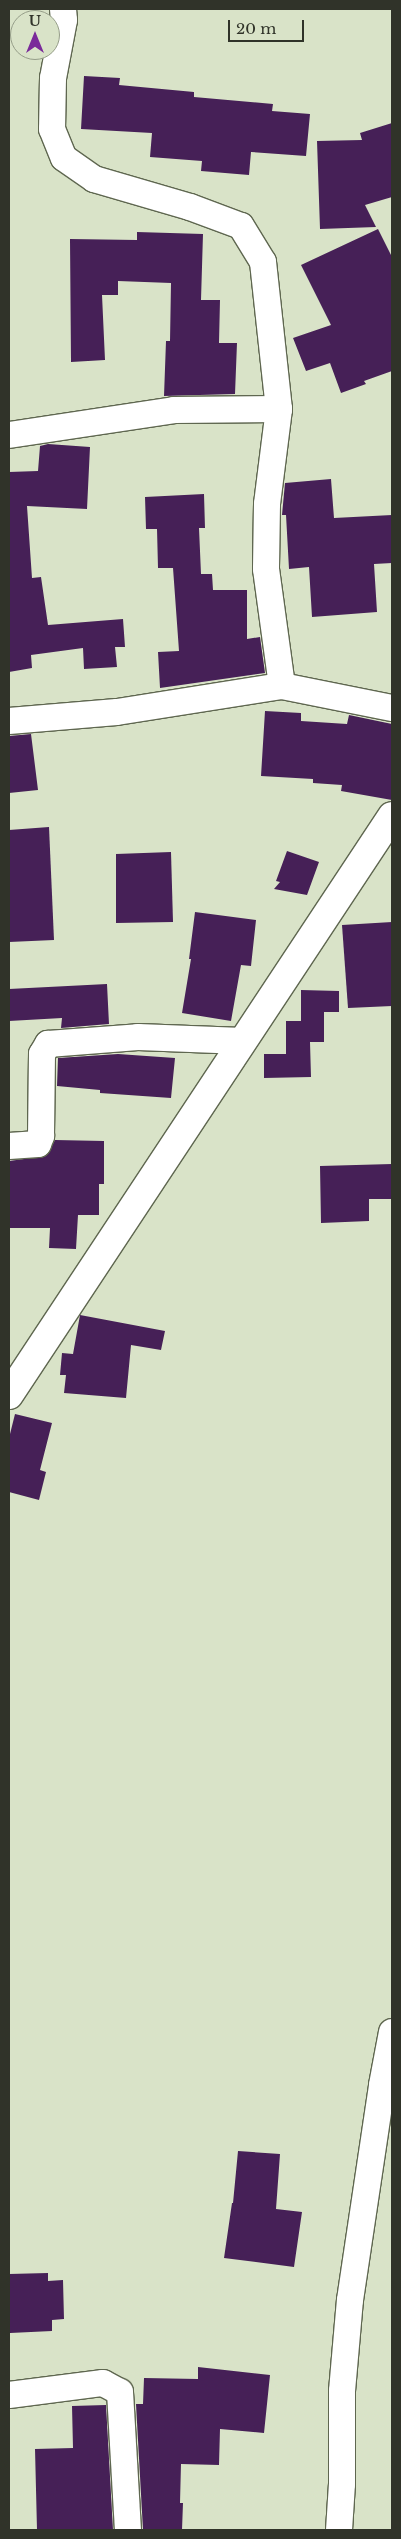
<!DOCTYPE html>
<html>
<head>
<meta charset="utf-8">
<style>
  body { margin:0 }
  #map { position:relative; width:401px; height:2539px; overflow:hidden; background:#d9e3c8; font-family:"Libre Baskerville",serif }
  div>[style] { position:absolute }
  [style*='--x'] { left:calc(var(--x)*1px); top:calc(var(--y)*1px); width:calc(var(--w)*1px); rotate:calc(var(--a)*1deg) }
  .building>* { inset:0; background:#462057 }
  .roads { filter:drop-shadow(1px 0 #5f6750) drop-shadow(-1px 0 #5f6750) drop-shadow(0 1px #5f6750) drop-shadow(0 -1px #5f6750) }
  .minor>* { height:26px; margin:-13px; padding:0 13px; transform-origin:13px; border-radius:13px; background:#fff }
  .tertiary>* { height:28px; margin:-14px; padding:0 14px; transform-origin:14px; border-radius:14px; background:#fff }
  span { translate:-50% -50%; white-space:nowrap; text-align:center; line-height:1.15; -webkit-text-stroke:5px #d9e3c8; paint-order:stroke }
  .frame { position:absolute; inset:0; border:10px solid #303329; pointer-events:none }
  .north { position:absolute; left:10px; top:10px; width:50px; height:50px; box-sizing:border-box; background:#d9e3c8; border:1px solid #959d88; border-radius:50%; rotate:0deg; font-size:14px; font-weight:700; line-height:20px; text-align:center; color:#303329 }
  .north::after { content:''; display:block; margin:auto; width:18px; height:22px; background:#7a2a9a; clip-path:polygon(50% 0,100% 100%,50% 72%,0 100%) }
  .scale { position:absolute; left:228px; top:20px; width:76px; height:22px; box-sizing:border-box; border:2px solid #303329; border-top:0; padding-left:6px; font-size:15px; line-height:18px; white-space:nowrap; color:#303329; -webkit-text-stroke:4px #d9e3c8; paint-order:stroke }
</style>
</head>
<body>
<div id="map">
  <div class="building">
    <i style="clip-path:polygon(84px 76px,120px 78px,119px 85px,194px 92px,194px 97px,273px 104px,272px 111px,310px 114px,306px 156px,251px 152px,249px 175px,201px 171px,202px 161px,150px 157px,152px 133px,81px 129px)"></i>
    <i style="clip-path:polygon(392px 123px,392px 197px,365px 205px,376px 227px,320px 229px,317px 141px,362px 140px,360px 133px)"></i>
    <i style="clip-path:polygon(378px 229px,392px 257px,392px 371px,364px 381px,366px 384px,341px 393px,330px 363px,306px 371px,293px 338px,331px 325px,301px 265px)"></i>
    <i style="clip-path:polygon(137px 232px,203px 234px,201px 300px,220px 300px,219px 343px,237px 343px,235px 394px,164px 396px,166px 341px,170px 341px,171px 283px,118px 281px,118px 295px,102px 295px,105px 360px,71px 362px,70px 239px,137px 240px)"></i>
    <i style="clip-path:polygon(48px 444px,90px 447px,87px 509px,27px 506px,32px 578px,41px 577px,48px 625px,123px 619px,125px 647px,115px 647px,117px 667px,84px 669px,83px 648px,31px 655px,32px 668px,9px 672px,9px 472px,38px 471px,40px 446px)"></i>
    <i style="clip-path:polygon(331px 479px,334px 518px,392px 515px,392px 563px,374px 564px,377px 612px,312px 617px,309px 567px,289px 569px,286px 515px,282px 515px,285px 483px)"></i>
    <i style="clip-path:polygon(204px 494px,205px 528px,199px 528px,201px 574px,212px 574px,213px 590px,247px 590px,247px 639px,260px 637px,265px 673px,160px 688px,158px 652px,179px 651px,173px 568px,158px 568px,157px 529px,146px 529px,145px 497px)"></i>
    <i style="clip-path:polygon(265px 711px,301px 713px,301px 721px,347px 724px,349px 715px,392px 724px,392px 800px,341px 791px,342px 785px,313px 783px,313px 779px,261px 776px)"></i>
    <i style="clip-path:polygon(31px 734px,38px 790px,9px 793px,9px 736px)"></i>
    <i style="clip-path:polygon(49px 827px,54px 940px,9px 942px,9px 830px)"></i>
    <i style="clip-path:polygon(287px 851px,319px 862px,307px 895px,274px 889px,280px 882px,276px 881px)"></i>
    <i style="clip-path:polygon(171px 852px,173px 922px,116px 923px,116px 854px)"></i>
    <i style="clip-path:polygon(195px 912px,256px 920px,251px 966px,241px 965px,231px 1021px,182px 1013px,191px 959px,189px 959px)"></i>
    <i style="clip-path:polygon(392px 922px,392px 1006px,348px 1008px,342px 925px)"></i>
    <i style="clip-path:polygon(107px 984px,109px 1024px,61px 1028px,62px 1018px,9px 1021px,9px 989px)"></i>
    <i style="clip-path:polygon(301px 990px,339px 991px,339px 1012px,324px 1012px,324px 1042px,310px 1042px,311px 1077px,264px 1078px,264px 1054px,286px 1054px,286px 1021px,301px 1021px)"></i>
    <i style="clip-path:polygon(118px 1054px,175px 1058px,171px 1098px,100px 1093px,100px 1090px,57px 1086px,58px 1058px)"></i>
    <i style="clip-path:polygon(55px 1140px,104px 1141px,104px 1184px,99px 1184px,99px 1215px,78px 1215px,76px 1249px,49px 1248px,50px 1228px,9px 1228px,9px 1161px,46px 1156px)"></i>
    <i style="clip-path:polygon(392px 1164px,392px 1199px,369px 1199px,369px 1221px,321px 1223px,320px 1166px)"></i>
    <i style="clip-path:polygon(80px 1315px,165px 1331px,161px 1350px,131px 1345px,126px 1398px,64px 1393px,66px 1375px,60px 1375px,62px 1353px,73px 1354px)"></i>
    <i style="clip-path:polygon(15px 1414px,52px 1423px,40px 1470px,46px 1472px,39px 1500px,9px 1492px,9px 1438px)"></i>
    <i style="clip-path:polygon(238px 2151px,280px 2154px,276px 2209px,302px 2212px,294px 2267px,224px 2258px,232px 2203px,233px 2203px)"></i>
    <i style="clip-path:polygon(48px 2273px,48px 2281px,63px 2280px,64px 2319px,52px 2320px,52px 2331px,10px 2333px,9px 2274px)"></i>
    <i style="clip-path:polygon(198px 2367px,270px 2375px,264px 2433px,220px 2429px,219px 2465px,181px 2464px,180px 2503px,183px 2503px,182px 2530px,143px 2530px,136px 2404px,143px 2404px,144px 2378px,198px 2379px)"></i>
    <i style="clip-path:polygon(106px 2405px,113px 2530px,37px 2530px,35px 2449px,73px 2448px,72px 2406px)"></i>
  </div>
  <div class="roads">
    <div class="minor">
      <i style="--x:63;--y:9;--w:11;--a:85"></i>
      <i style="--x:64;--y:20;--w:59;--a:100.7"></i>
      <i style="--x:53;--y:78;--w:51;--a:91.1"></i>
      <i style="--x:52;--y:129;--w:31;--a:68"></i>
      <i style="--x:64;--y:158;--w:37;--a:35"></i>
      <i style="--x:94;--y:179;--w:100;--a:16.3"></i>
      <i style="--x:190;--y:207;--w:54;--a:20.4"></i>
      <i style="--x:241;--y:226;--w:42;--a:58.6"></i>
      <i style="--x:263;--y:262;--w:148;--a:83.8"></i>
      <i style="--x:279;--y:409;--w:96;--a:97.2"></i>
      <i style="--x:267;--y:504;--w:65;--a:90.9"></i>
      <i style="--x:266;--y:569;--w:118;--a:82.2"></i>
      <i style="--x:9;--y:435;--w:167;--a:-8.6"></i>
      <i style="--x:174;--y:410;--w:105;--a:-0.5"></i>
      <i style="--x:9;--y:721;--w:108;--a:-4.8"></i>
      <i style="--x:117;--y:712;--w:167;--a:-9"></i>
      <i style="--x:282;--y:686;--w:112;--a:11.3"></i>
      <i style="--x:9;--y:1146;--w:29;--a:-4"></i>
      <i style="--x:38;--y:1144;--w:9;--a:-69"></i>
      <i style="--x:41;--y:1136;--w:82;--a:-89.3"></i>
      <i style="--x:42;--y:1054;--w:12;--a:-59"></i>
      <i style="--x:48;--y:1044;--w:90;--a:-4.4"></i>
      <i style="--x:138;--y:1037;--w:105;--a:2.2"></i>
      <i style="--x:9;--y:2395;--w:95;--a:-7.3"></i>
      <i style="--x:103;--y:2383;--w:19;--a:28"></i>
      <i style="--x:120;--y:2392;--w:138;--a:86.7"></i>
      <i style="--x:339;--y:2530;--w:46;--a:-86.3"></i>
      <i style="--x:342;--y:2484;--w:93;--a:-90"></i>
      <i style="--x:342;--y:2391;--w:91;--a:-85"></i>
      <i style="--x:350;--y:2300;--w:217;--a:-81.5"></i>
      <i style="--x:382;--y:2085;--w:54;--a:-79.3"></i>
    </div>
    <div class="tertiary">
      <i style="--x:9;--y:1395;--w:694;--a:-56.52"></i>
    </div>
  </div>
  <div class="frame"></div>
  <div class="north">U</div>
  <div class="scale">20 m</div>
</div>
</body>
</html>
